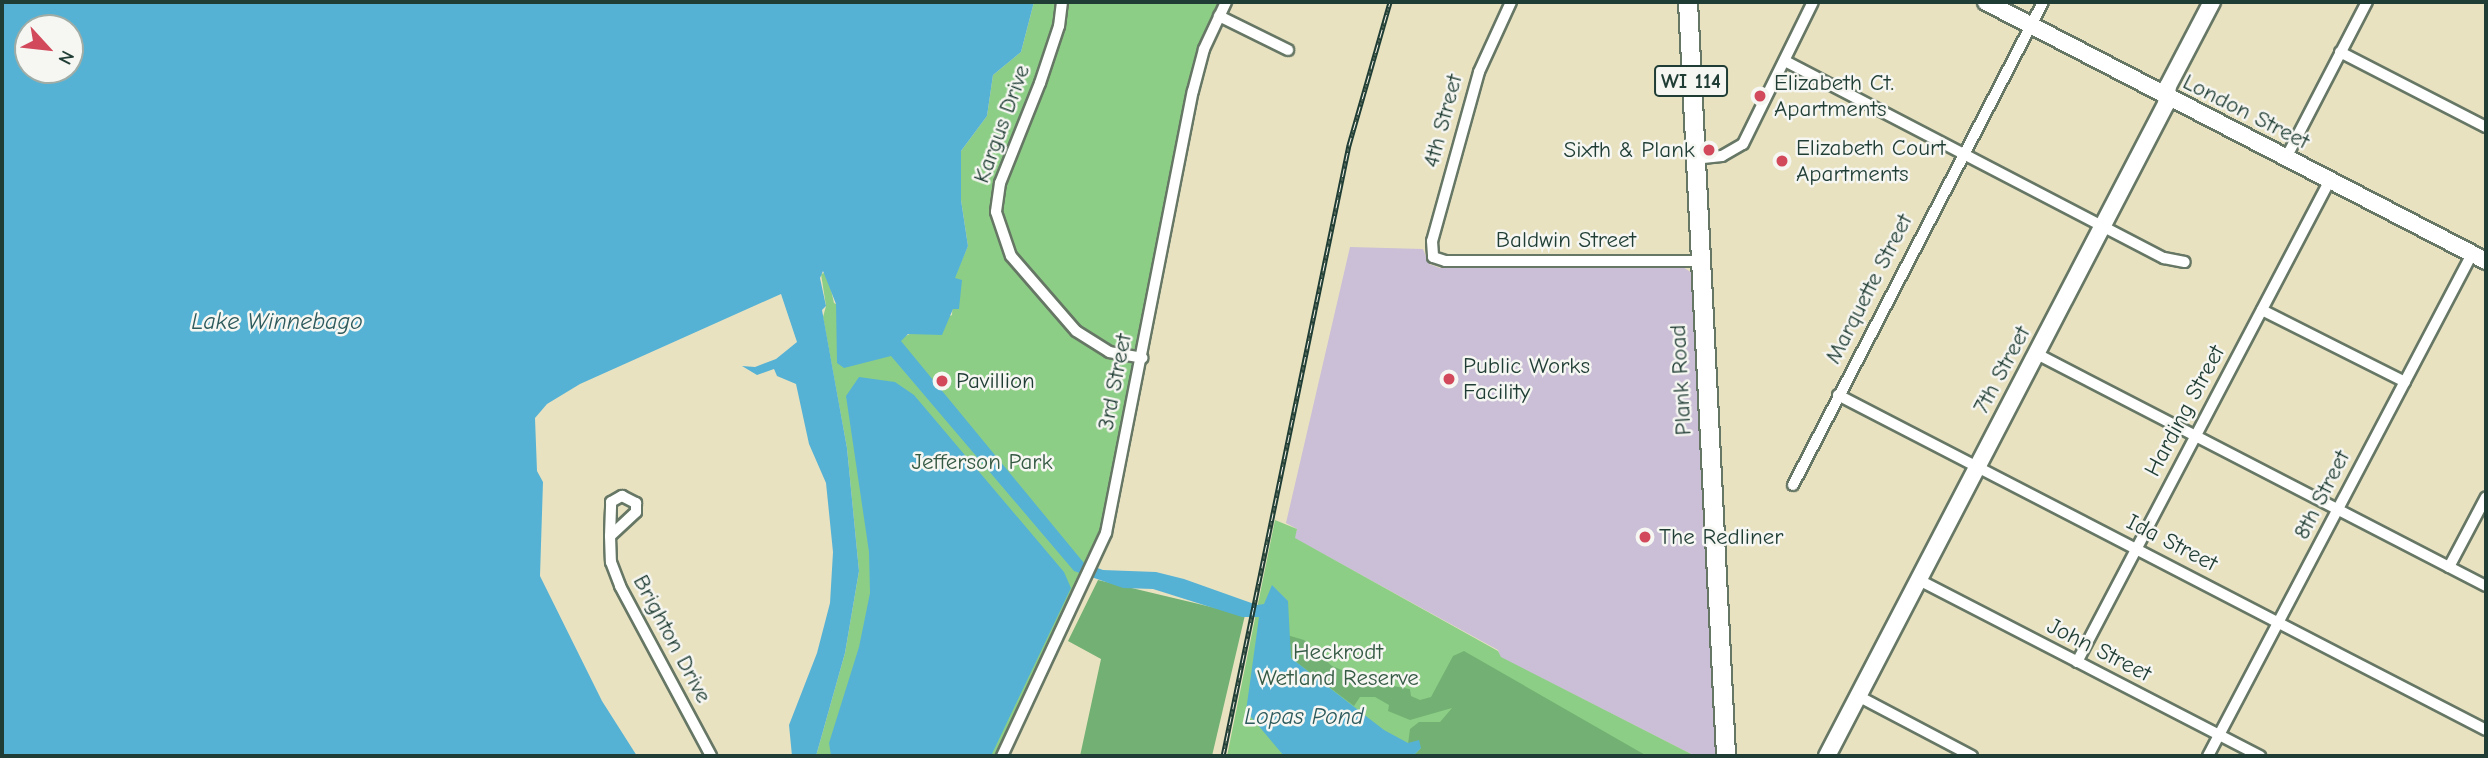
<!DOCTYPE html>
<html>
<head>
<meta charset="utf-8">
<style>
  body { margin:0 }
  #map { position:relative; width:2488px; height:758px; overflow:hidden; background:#e9e2c1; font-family:"Comic Neue",sans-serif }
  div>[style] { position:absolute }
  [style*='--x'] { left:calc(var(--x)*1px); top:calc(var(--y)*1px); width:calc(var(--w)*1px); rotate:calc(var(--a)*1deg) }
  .industrial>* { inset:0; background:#cabfd6 }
  .green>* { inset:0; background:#8dce86 }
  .forest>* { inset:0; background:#72b173 }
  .water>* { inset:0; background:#56b2d4 }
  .roads { filter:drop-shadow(2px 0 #667765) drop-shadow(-2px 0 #667765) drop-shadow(0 2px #667765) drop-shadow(0 -2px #667765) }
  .street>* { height:10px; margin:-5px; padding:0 5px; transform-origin:5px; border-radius:5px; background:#fff }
  .secondary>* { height:16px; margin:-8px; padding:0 8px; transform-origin:8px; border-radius:8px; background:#fff }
  .primary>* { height:18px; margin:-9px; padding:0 9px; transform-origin:9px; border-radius:9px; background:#fff }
  .rail>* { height:5px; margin-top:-2.5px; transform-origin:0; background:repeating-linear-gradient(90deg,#f6f6f2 0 8px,#1f3d34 0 16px); box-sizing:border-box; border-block:2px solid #1f3d34 }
  .dots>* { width:19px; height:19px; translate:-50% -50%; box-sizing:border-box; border:4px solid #f6f6f2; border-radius:50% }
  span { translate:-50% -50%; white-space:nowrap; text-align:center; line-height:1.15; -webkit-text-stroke:5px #f6f6f2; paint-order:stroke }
  .shield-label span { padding:2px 5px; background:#f6f6f2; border:2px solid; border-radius:5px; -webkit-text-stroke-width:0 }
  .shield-label { font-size:21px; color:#1f3d34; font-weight:700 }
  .poi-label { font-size:23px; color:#1f3d34 }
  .left { translate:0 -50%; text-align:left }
  .right { translate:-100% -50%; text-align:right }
  .street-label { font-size:23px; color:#1f3d34 }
  .park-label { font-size:23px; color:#355a44 }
  .water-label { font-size:24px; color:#2d5a5c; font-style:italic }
  .frame { position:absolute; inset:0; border:4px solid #1f3d34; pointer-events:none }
  .north { position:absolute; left:14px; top:14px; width:70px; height:70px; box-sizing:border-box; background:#f6f6f2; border:2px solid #a0aca6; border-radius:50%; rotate:117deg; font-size:19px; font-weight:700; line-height:28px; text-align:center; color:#1f3d34 }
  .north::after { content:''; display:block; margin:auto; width:24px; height:32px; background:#d1495b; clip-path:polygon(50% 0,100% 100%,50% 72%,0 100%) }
</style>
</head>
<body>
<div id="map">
  <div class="industrial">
    <i style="clip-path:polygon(1350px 247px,1423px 249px,1429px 264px,1440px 268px,1680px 265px,1695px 275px,1716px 756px,1695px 756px,1500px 657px,1498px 650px,1294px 538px,1297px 529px,1286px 523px)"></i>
  </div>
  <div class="green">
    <i style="clip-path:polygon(1034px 2px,1224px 2px,1208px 32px,1112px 498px,1093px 565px,997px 756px,816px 756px,845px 653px,859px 571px,847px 448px,823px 317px,826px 306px,821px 274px,827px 272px,834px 303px,903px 337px,952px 315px,954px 278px,968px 246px,961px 200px,961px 151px,987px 116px,993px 75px,1021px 52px)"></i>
    <i style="clip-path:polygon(1275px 520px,1297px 529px,1295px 538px,1498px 651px,1501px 657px,1695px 756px,1227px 756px)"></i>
  </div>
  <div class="forest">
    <i style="clip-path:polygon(1098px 580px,1245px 615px,1212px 756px,1080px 756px,1101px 659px,1068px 641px)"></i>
    <i style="clip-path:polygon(1287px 635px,1304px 640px,1332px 666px,1371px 682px,1410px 689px,1411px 696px,1420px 700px,1431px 697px,1453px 656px,1464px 651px,1647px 756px,1413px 756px,1421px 748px,1408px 744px,1410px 729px,1419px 722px,1440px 722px,1452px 708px,1410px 720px,1388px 711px,1389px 705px,1375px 697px,1360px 697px,1354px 706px,1291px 658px)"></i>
  </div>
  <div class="water">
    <i style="clip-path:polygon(evenodd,2px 2px,1034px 2px,1021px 52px,993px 75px,987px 116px,961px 151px,961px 200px,968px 246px,955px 278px,962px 280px,959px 309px,953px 309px,942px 335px,908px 334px,901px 341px,1084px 563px,1103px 570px,1156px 572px,1184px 579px,1257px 605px,1264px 604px,1272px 585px,1288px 601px,1291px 658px,1384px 730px,1408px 743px,1419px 740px,1421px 748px,1413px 756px,1284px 756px,1246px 711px,1259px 617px,1242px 617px,1153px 589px,1123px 588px,1074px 571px,891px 356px,844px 368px,837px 363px,836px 304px,823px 271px,820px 278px,826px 306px,822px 310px,847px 448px,859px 571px,845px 653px,816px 756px,792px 756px,789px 725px,817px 653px,830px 603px,833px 552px,826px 483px,809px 444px,796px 384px,777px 376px,774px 369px,757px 375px,742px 366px,755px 367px,776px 359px,797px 342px,781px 294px,580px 384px,547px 404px,535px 418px,537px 471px,543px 482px,540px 576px,602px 701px,637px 756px,2px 756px,2px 2px,28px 28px,70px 28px,70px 70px,28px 70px,28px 28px)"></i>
    <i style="clip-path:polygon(859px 377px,895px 382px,914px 395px,1064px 572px,1071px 588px,991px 756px,831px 756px,829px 743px,859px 647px,870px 593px,869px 552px,846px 396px)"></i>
  </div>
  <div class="roads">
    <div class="street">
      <i style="--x:1062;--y:2;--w:24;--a:97"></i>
      <i style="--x:1059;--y:26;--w:60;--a:108.4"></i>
      <i style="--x:1040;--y:83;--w:108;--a:111.8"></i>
      <i style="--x:1000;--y:183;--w:29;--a:98"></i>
      <i style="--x:996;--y:212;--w:46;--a:71.2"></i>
      <i style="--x:1011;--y:256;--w:99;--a:49.1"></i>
      <i style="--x:1076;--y:331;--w:39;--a:32"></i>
      <i style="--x:1109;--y:352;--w:34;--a:10"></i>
      <i style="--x:1511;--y:2;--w:77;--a:114.6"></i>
      <i style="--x:1479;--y:72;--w:175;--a:105.5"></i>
      <i style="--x:1432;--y:241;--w:16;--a:86"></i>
      <i style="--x:1433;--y:257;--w:13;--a:18"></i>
      <i style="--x:1445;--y:261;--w:254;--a:0"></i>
      <i style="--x:1219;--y:16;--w:77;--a:26.2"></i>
      <i style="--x:2340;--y:52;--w:164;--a:27.2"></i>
      <i style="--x:1785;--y:61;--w:427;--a:27.5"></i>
      <i style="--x:2164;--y:258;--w:21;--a:11"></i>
      <i style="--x:2286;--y:158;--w:176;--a:-62.6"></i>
      <i style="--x:1694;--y:159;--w:28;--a:-6"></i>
      <i style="--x:1722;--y:156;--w:24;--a:-30"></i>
      <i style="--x:1743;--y:144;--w:158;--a:-63.8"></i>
      <i style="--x:2262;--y:310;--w:160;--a:26.7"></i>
      <i style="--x:2037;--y:354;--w:505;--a:27.33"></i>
      <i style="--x:1838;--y:395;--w:729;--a:27.34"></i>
      <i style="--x:1793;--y:485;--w:544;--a:-62.63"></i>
      <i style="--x:622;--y:496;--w:16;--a:27"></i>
      <i style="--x:636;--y:503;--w:9;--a:90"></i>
      <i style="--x:636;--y:512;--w:35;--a:137"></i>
      <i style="--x:610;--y:536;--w:34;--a:-88"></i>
      <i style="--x:611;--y:502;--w:13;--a:-29"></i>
      <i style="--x:610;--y:536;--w:26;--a:88"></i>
      <i style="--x:611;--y:562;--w:26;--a:69"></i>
      <i style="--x:620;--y:586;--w:193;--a:61.8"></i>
      <i style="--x:2449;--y:567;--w:79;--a:-62.1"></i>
      <i style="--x:1919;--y:580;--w:384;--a:27.3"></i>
      <i style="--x:2077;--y:662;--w:544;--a:-62.31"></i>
      <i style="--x:1858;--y:696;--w:129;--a:27.8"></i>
      <i style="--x:1002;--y:756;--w:246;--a:-65"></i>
      <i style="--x:1106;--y:533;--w:450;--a:-78.9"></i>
      <i style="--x:1193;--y:91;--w:43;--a:-75.3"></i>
      <i style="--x:1204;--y:49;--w:52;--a:-64.9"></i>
      <i style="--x:2208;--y:756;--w:567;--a:-62.26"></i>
    </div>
    <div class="secondary">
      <i style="--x:1986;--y:2;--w:563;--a:27.38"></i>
      <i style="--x:1827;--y:756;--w:735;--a:-62.53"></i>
      <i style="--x:2166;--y:104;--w:18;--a:-84"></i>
      <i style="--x:2168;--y:86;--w:95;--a:-62.4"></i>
    </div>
    <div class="primary">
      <i style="--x:1688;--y:2;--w:755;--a:87.11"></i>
    </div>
  </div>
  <div class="rail">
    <i style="--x:1223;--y:756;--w:624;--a:-78.35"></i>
    <i style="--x:1349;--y:145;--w:149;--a:-74"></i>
  </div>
  <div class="dots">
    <i style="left:1760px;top:96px;background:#d1495b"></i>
    <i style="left:1709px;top:150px;background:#d1495b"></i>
    <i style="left:1782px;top:161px;background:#d1495b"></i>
    <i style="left:1449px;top:379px;background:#d1495b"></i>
    <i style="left:942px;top:381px;background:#d1495b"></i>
    <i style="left:1645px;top:537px;background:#d1495b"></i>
  </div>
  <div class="shield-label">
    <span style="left:1691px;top:81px">WI 114</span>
  </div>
  <div class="poi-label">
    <span class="left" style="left:1774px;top:96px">Elizabeth Ct.<br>Apartments</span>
    <span class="left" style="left:1796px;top:161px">Elizabeth Court<br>Apartments</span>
    <span class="right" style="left:1695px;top:150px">Sixth &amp; Plank</span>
    <span class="left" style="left:1463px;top:379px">Public Works<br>Facility</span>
    <span class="left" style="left:956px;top:381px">Pavillion</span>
    <span class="left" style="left:1659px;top:537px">The Redliner</span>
  </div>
  <div class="street-label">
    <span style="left:2246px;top:112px;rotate:27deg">London Street</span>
    <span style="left:1443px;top:121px;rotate:-75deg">4th Street</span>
    <span style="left:1002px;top:124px;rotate:-70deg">Kargus Drive</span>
    <span style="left:1566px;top:240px">Baldwin Street</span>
    <span style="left:1869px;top:289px;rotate:-63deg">Marquette Street</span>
    <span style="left:2002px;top:370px;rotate:-62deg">7th Street</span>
    <span style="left:1681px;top:380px;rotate:-93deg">Plank Road</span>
    <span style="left:1115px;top:382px;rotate:-79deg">3rd Street</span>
    <span style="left:2185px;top:411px;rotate:-62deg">Harding Street</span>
    <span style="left:2322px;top:495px;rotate:-63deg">8th Street</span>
    <span style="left:2172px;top:543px;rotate:27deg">Ida Street</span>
    <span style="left:672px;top:639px;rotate:62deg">Brighton Drive</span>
    <span style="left:2099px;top:650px;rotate:27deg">John Street</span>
  </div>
  <div class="park-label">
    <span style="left:982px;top:462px">Jefferson Park</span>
    <span style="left:1338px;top:665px">Heckrodt<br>Wetland Reserve</span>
  </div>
  <div class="water-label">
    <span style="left:277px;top:322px">Lake Winnebago</span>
    <span style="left:1304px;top:717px">Lopas Pond</span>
  </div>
  <div class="frame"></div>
  <div class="north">N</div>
</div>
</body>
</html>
